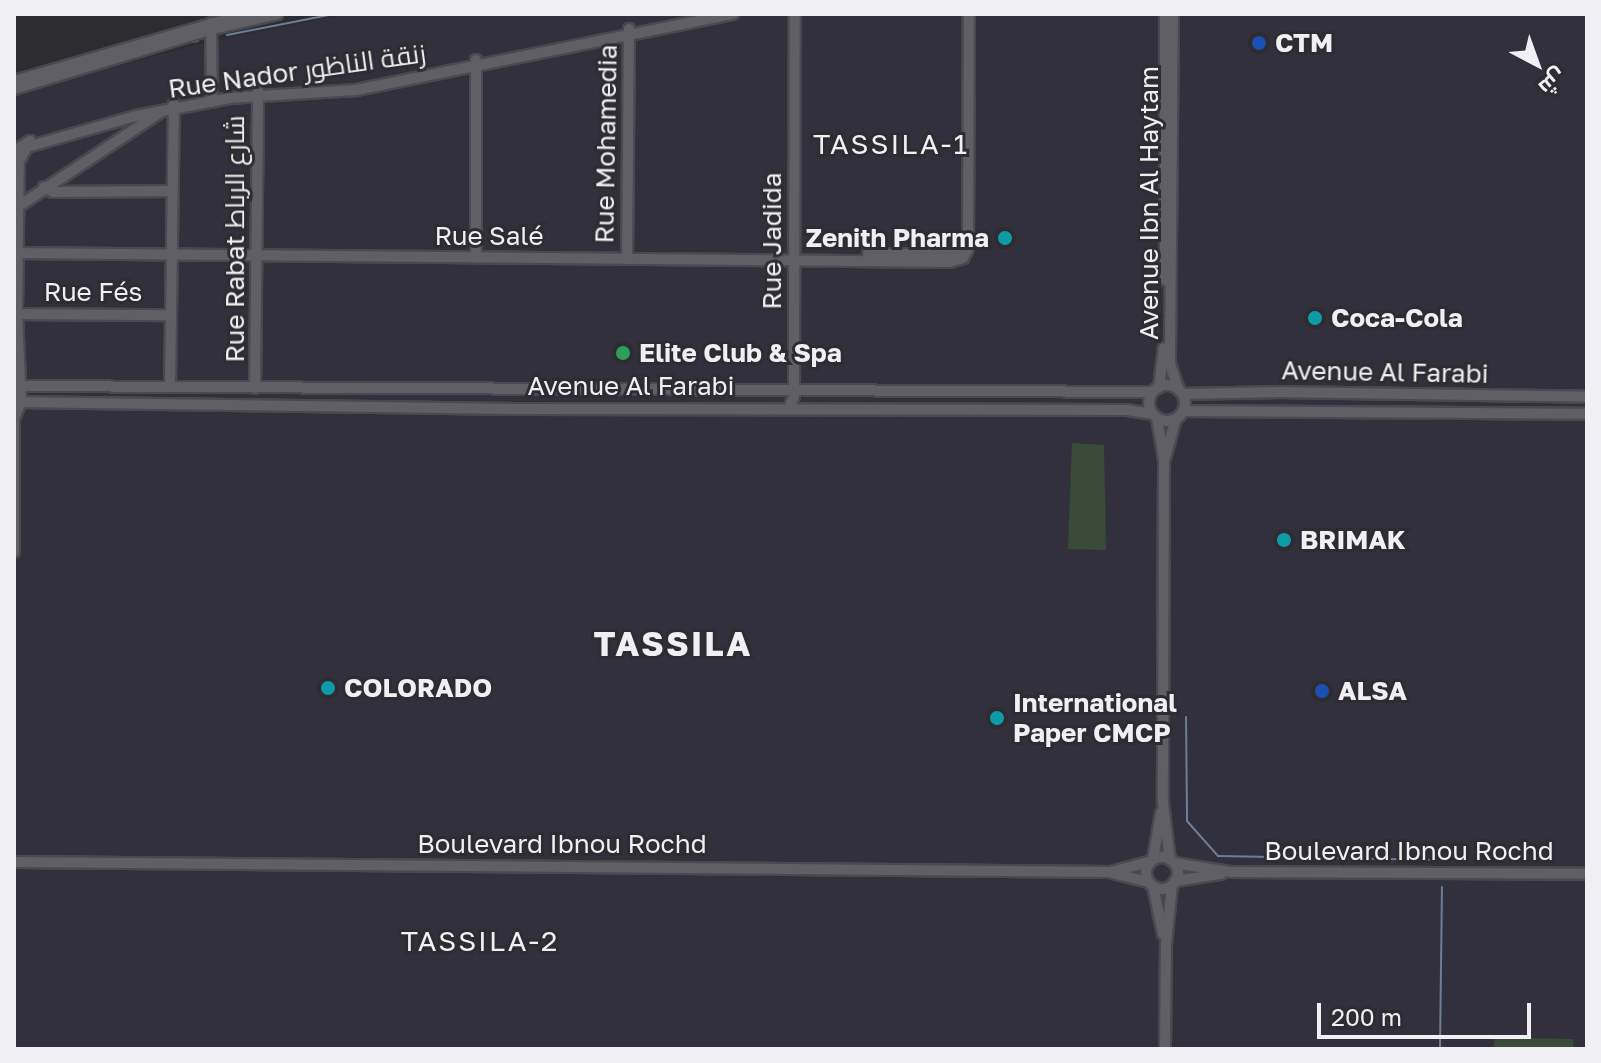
<!DOCTYPE html>
<html>
<head>
<meta charset="utf-8">
<style>
  body { margin:0 }
  #map { position:relative; width:1601px; height:1063px; overflow:hidden; background:#2c2c31; font-family:"Golos Text",Cairo,sans-serif }
  div>[style] { position:absolute }
  [style*='--x'] { left:calc(var(--x)*1px); top:calc(var(--y)*1px); width:calc(var(--w)*1px); rotate:calc(var(--a)*1deg) }
  .built>* { inset:0; background:#32303c }
  .green>* { inset:0; background:#394c39 }
  .stream>* { height:2px; margin:-1px; padding:0 1px; transform-origin:1px; border-radius:1px; background:#6e7e97 }
  .roads { filter:drop-shadow(2px 0 #4a494e) drop-shadow(-2px 0 #4a494e) drop-shadow(0 2px #4a494e) drop-shadow(0 -2px #4a494e) }
  .minor>* { height:10px; margin:-5px; padding:0 5px; transform-origin:5px; border-radius:5px; background:#605f65 }
  .minor>.ring { margin:-5px; padding:0; box-sizing:content-box; background:none; border:10px solid #605f65; border-radius:50% }
  .dots>* { width:22px; height:22px; translate:-50% -50%; box-sizing:border-box; border:4px solid #2c2c31; border-radius:50% }
  span { translate:-50% -50%; white-space:nowrap; text-align:center; line-height:1.15; -webkit-text-stroke:6px #2c2c31; paint-order:stroke }
  .poi-label { font-size:26px; color:#f0f0f4; font-weight:700 }
  .left { translate:0 -50%; text-align:left }
  .right { translate:-100% -50%; text-align:right }
  .street-label { font-size:26px; color:#f0f0f4 }
  .neighbourhood-label { font-size:28px; color:#f0f0f4; letter-spacing:2px }
  .district-label { font-size:34px; color:#f0f0f4; font-weight:700; letter-spacing:2px }
  .frame { position:absolute; inset:0; border:16px solid #f0f0f4; pointer-events:none }
  .north { position:absolute; left:1497px; top:24px; width:80px; height:80px; -webkit-text-stroke:6px #2c2c31; paint-order:stroke; rotate:139deg; font-size:22px; font-weight:700; line-height:32px; text-align:center; color:#f0f0f4 }
  .north::after { content:''; display:block; margin:auto; width:28px; height:36px; background:#f0f0f4; clip-path:polygon(50% 0,100% 100%,50% 72%,0 100%) }
  .scale { position:absolute; left:1317px; top:1003px; width:214px; height:36px; box-sizing:border-box; border:4px solid #f0f0f4; border-top:0; padding-left:10px; font-size:24px; line-height:28px; white-space:nowrap; color:#f0f0f4; -webkit-text-stroke:6px #2c2c31; paint-order:stroke }
</style>
</head>
<body>
<div id="map">
  <div class="built">
    <i style="clip-path:polygon(348px 14px,1587px 14px,1587px 1049px,14px 1049px,14px 93px,196px 45px)"></i>
  </div>
  <div class="green">
    <i style="clip-path:polygon(1072px 443px,1104px 445px,1106px 550px,1068px 549px)"></i>
    <i style="clip-path:polygon(1495px 1038px,1573px 1039px,1574px 1049px,1493px 1049px)"></i>
  </div>
  <div class="stream">
    <i style="--x:227;--y:35;--w:109;--a:-11.1"></i>
    <i style="--x:179;--y:44;--w:19;--a:-9"></i>
    <i style="--x:23;--y:92;--w:137;--a:-17"></i>
    <i style="--x:1186;--y:717;--w:104;--a:89.4"></i>
    <i style="--x:1187;--y:821;--w:47;--a:48.5"></i>
    <i style="--x:1218;--y:856;--w:225;--a:1"></i>
    <i style="--x:1440;--y:1049;--w:162;--a:-89.3"></i>
  </div>
  <div class="roads">
    <div class="minor">
      <i style="--x:1173;--y:14;--w:350;--a:90.5"></i>
      <i style="--x:1170;--y:364;--w:28;--a:71"></i>
      <i style="--x:211;--y:23;--w:79;--a:89.3"></i>
      <i style="--x:14;--y:81;--w:241;--a:-16.1"></i>
      <i style="--x:14;--y:89;--w:204;--a:-16.8"></i>
      <i style="--x:209;--y:30;--w:70;--a:-13.2"></i>
      <i style="--x:14;--y:151;--w:19;--a:-32"></i>
      <i style="--x:44;--y:187;--w:10;--a:29"></i>
      <i style="--x:53;--y:192;--w:120;--a:-0.5"></i>
      <i style="--x:16;--y:208;--w:172;--a:-33.6"></i>
      <i style="--x:14;--y:253;--w:936;--a:0.55"></i>
      <i style="--x:950;--y:262;--w:14;--a:-17"></i>
      <i style="--x:868;--y:254;--w:90;--a:0"></i>
      <i style="--x:476;--y:257;--w:197;--a:-90"></i>
      <i style="--x:963;--y:258;--w:10;--a:-61"></i>
      <i style="--x:968;--y:249;--w:235;--a:-89.8"></i>
      <i style="--x:627;--y:259;--w:230;--a:-89.5"></i>
      <i style="--x:1165;--y:280;--w:266;--a:-90"></i>
      <i style="--x:14;--y:314;--w:157;--a:0.4"></i>
      <i class="ring" style="left:1149px;top:385px;width:26px;height:26px"></i>
      <i style="--x:14;--y:386;--w:1138;--a:0.3"></i>
      <i style="--x:170;--y:386;--w:282;--a:-89.2"></i>
      <i style="--x:1159;--y:387;--w:39;--a:-83"></i>
      <i style="--x:255;--y:388;--w:297;--a:-89.4"></i>
      <i style="--x:1183;--y:394;--w:99;--a:-1.2"></i>
      <i style="--x:1282;--y:392;--w:305;--a:0.9"></i>
      <i style="--x:14;--y:402;--w:502;--a:0.8"></i>
      <i style="--x:516;--y:409;--w:611;--a:0.09"></i>
      <i style="--x:1127;--y:410;--w:25;--a:9"></i>
      <i style="--x:789;--y:408;--w:13;--a:-67"></i>
      <i style="--x:794;--y:396;--w:382;--a:-89.9"></i>
      <i style="--x:1183;--y:411;--w:404;--a:0.4"></i>
      <i style="--x:14;--y:414;--w:138;--a:90"></i>
      <i style="--x:15;--y:416;--w:15;--a:-67"></i>
      <i style="--x:21;--y:402;--w:88;--a:-92.6"></i>
      <i style="--x:17;--y:314;--w:153;--a:-89.3"></i>
      <i style="--x:19;--y:161;--w:16;--a:-60"></i>
      <i style="--x:27;--y:147;--w:113;--a:-15.9"></i>
      <i style="--x:136;--y:116;--w:96;--a:-10.8"></i>
      <i style="--x:230;--y:98;--w:126;--a:-3.6"></i>
      <i style="--x:356;--y:90;--w:385;--a:-11.4"></i>
      <i style="--x:1157;--y:418;--w:43;--a:80.5"></i>
      <i style="--x:1164;--y:460;--w:343;--a:90.2"></i>
      <i style="--x:1163;--y:803;--w:57;--a:83"></i>
      <i style="--x:1165;--y:458;--w:41;--a:-74.6"></i>
      <i class="ring" style="left:1146px;top:857px;width:22px;height:22px"></i>
      <i style="--x:1153;--y:859;--w:47;--a:-80.1"></i>
      <i style="--x:14;--y:862;--w:1097;--a:0.52"></i>
      <i style="--x:1111;--y:872;--w:39;--a:-15"></i>
      <i style="--x:1174;--y:863;--w:58;--a:9"></i>
      <i style="--x:1231;--y:872;--w:356;--a:0.3"></i>
      <i style="--x:1112;--y:873;--w:38;--a:14"></i>
      <i style="--x:1175;--y:881;--w:47;--a:-8.7"></i>
      <i style="--x:1153;--y:886;--w:49;--a:78.2"></i>
      <i style="--x:1165;--y:1049;--w:105;--a:-89.5"></i>
      <i style="--x:1166;--y:944;--w:59;--a:-84.2"></i>
    </div>
  </div>
  <div class="dots">
    <i style="left:1259px;top:43px;background:#1a4fb4"></i>
    <i style="left:1005px;top:238px;background:#0f9aa8"></i>
    <i style="left:1315px;top:318px;background:#0f9aa8"></i>
    <i style="left:623px;top:353px;background:#2e9e5b"></i>
    <i style="left:1284px;top:540px;background:#0f9aa8"></i>
    <i style="left:328px;top:688px;background:#0f9aa8"></i>
    <i style="left:1322px;top:691px;background:#1a4fb4"></i>
    <i style="left:997px;top:718px;background:#0f9aa8"></i>
  </div>
  <div class="poi-label">
    <span class="left" style="left:1275px;top:43px">CTM</span>
    <span class="right" style="left:989px;top:238px">Zenith Pharma</span>
    <span class="left" style="left:1331px;top:318px">Coca-Cola</span>
    <span class="left" style="left:639px;top:353px">Elite Club &amp; Spa</span>
    <span class="left" style="left:1300px;top:540px">BRIMAK</span>
    <span class="left" style="left:344px;top:688px">COLORADO</span>
    <span class="left" style="left:1338px;top:691px">ALSA</span>
    <span class="left" style="left:1013px;top:718px">International<br>Paper CMCP</span>
  </div>
  <div class="street-label">
    <span style="left:297px;top:71px;rotate:-8deg">Rue Nador زنقة الناظور</span>
    <span style="left:606px;top:144px;rotate:-89deg">Rue Mohamedia</span>
    <span style="left:1149px;top:203px;rotate:-90deg">Avenue Ibn Al Haytam</span>
    <span style="left:489px;top:236px">Rue Salé</span>
    <span style="left:235px;top:239px;rotate:-90deg">Rue Rabat شارع الرباط</span>
    <span style="left:772px;top:241px;rotate:-90deg">Rue Jadida</span>
    <span style="left:93px;top:292px">Rue Fés</span>
    <span style="left:1385px;top:372px;rotate:1deg">Avenue Al Farabi</span>
    <span style="left:631px;top:386px">Avenue Al Farabi</span>
    <span style="left:562px;top:844px">Boulevard Ibnou Rochd</span>
    <span style="left:1409px;top:851px">Boulevard Ibnou Rochd</span>
  </div>
  <div class="neighbourhood-label">
    <span style="left:891px;top:144px">TASSILA-1</span>
    <span style="left:480px;top:941px">TASSILA-2</span>
  </div>
  <div class="district-label">
    <span style="left:673px;top:644px">TASSILA</span>
  </div>
  <div class="frame"></div>
  <div class="north">ش</div>
  <div class="scale">200 m</div>
</div>
</body>
</html>
